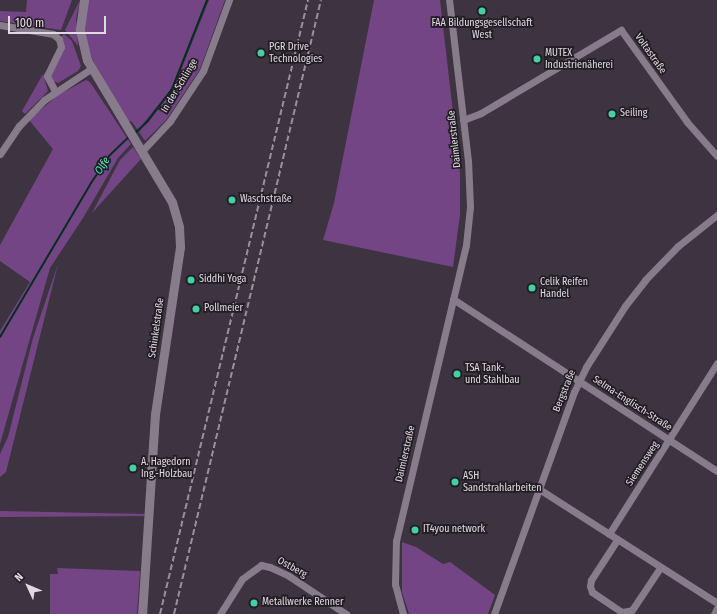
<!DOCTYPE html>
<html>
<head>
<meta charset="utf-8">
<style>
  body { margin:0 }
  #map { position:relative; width:717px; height:614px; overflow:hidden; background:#3d3341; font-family:"Fira Sans Condensed",sans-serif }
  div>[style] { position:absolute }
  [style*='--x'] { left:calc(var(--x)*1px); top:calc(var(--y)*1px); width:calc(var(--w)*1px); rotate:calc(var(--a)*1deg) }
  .green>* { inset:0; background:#734584 }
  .stream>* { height:2px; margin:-1px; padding:0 1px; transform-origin:1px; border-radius:1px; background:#062d21 }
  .street>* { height:7px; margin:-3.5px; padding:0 3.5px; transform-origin:3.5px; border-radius:3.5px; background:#887c8c }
  .secondary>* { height:9px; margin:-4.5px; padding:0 4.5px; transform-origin:4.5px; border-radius:4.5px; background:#887c8c }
  .rail>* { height:2px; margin-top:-1px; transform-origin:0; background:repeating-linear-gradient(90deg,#99909c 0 6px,transparent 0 9px) }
  .dots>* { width:11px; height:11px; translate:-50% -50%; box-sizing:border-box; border:2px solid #221d23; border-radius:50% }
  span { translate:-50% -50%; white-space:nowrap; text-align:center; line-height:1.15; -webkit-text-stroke:3.5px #221d23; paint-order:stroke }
  .poi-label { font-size:10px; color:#e0d9e2 }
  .left { translate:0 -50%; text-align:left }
  .street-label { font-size:10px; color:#e0d9e2 }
  .water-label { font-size:11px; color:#49ecb7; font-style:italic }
  .north { position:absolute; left:8px; top:566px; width:40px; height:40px; -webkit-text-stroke:3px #221d23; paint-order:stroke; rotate:314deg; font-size:11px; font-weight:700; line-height:16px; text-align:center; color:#e0d9e2 }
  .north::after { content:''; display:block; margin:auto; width:14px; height:18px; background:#e0d9e2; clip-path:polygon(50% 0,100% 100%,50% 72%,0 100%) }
  .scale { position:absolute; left:8px; top:16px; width:98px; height:18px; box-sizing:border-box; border:2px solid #e0d9e2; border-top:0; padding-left:5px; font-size:12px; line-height:14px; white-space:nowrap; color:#e0d9e2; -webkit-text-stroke:3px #221d23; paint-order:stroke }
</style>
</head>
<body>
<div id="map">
  <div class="green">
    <i style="clip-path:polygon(27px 0,72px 0,61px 30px,0 21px,0 11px,26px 12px)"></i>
    <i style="clip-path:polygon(80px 0,76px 19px,78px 46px,65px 30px)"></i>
    <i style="clip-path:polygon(88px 0,207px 0,171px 89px,138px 130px,131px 121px,128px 122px,87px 50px,84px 30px)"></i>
    <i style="clip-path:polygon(209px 0,225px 0,200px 69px,167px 119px,145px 141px,139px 132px,173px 90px)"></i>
    <i style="clip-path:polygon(374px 0,440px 0,460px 173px,460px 215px,453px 267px,323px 240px,334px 203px)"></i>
    <i style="clip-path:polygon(64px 34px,72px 41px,81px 66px,78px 71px,58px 83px,53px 81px,51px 74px,65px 48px,62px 36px)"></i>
    <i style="clip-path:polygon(43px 74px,48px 91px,25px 114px,22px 111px)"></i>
    <i style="clip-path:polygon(86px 80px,90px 82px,131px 144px,118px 158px,83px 218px,50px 268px,0 444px,0 331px,30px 282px,0 261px,0 245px,53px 149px,29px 120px,58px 95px)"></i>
    <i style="clip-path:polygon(133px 147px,141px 159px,92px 213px,120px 160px)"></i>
    <i style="clip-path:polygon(58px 264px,6px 472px,0 477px,0 454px,8px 437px,33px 338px)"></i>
    <i style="clip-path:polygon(0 511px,145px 514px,144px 516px,0 517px)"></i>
    <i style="clip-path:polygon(402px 542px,416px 547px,443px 564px,450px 562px,495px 595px,488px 614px,409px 614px,402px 592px)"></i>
    <i style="clip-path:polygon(57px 568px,140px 571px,137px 614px,50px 614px,50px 574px,58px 574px)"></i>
  </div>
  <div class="stream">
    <i style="--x:134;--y:134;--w:19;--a:-43"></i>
    <i style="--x:148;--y:121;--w:40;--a:-53"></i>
    <i style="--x:172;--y:89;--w:96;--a:-68.5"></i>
    <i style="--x:0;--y:337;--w:179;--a:-59.4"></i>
    <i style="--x:91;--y:183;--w:32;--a:-56"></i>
    <i style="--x:109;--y:156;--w:29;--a:-44"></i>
  </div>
  <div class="street">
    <i style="--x:0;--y:25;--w:54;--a:9.6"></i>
    <i style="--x:53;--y:34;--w:8;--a:40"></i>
    <i style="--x:59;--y:39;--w:8;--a:76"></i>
    <i style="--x:61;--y:47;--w:32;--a:116"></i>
    <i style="--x:47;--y:76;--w:17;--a:62"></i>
    <i style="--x:463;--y:120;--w:19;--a:-21"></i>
    <i style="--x:481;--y:113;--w:163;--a:-30.7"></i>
    <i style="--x:621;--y:30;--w:113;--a:54.3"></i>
    <i style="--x:687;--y:122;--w:45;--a:48.6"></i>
    <i style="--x:142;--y:151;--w:41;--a:-47"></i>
    <i style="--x:170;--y:121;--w:60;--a:-56.6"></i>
    <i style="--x:203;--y:71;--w:76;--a:-69.9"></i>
    <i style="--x:0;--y:154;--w:34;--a:-56"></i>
    <i style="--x:19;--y:126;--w:36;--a:-46"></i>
    <i style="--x:44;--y:100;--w:58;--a:-33.7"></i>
    <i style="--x:453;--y:299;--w:315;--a:33.1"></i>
    <i style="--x:539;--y:489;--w:211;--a:32.6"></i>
    <i style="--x:609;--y:534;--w:202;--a:-57.7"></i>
    <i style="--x:617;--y:540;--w:48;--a:123"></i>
    <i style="--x:591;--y:580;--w:6;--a:99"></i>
    <i style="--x:590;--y:586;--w:6;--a:72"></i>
    <i style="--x:592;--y:592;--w:36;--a:34"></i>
    <i style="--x:622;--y:612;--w:10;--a:-11"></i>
    <i style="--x:632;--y:610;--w:50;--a:-56.3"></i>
    <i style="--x:220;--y:614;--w:41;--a:-57.8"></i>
    <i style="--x:242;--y:579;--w:24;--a:-36"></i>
    <i style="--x:261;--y:565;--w:9;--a:13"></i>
    <i style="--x:270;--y:567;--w:21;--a:25"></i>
    <i style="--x:289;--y:576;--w:69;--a:33.7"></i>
    <i style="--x:403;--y:614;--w:31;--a:-105"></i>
    <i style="--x:395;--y:584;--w:43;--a:-88.7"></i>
    <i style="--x:396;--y:541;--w:304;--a:-76.7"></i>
    <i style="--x:466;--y:245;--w:39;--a:-84"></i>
    <i style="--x:470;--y:206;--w:45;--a:-92.5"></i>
    <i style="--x:468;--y:161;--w:162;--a:-96.7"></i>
    <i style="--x:494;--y:614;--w:236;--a:-70.2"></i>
    <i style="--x:574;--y:392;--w:28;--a:-64"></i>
    <i style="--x:586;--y:367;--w:72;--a:-57.4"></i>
    <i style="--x:625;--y:306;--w:33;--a:-52"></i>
    <i style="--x:645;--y:280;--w:47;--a:-45.9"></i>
    <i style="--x:678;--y:246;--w:50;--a:-38.5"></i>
    <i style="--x:714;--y:614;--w:7;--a:-63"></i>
  </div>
  <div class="secondary">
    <i style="--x:84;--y:0;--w:30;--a:98"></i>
    <i style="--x:80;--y:30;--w:31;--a:77"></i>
    <i style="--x:87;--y:60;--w:165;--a:59.1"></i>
    <i style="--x:172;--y:202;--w:26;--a:74"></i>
    <i style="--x:179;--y:227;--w:20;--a:87"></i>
    <i style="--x:180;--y:247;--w:169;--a:98.5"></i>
    <i style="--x:155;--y:414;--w:200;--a:93.7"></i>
  </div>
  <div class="rail">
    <i style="--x:160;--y:614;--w:632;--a:-76.45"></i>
    <i style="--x:174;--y:614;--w:631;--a:-76.54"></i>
  </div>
  <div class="dots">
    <i style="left:482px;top:11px;background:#3dd4a3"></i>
    <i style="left:261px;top:53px;background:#3dd4a3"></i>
    <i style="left:537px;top:59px;background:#3dd4a3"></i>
    <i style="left:612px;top:114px;background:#3dd4a3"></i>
    <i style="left:232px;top:200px;background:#3dd4a3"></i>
    <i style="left:191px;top:280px;background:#3dd4a3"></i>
    <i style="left:532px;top:288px;background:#3dd4a3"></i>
    <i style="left:196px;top:309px;background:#3dd4a3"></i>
    <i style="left:457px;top:374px;background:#3dd4a3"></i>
    <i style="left:133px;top:468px;background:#3dd4a3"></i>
    <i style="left:455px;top:482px;background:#3dd4a3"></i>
    <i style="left:415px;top:530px;background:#3dd4a3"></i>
    <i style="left:254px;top:603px;background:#3dd4a3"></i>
  </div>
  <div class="poi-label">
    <span style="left:482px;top:29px">FAA Bildungsgesellschaft<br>West</span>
    <span class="left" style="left:269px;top:53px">PGR Drive<br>Technologies</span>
    <span class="left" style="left:545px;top:59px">MUTEX<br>Industrienäherei</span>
    <span class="left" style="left:620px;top:114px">Seiling</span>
    <span class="left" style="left:240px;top:200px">Waschstraße</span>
    <span class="left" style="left:199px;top:280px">Siddhi Yoga</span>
    <span class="left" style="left:540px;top:288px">Celik Reifen<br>Handel</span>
    <span class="left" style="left:204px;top:309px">Pollmeier</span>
    <span class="left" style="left:465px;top:374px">TSA Tank-<br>und Stahlbau</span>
    <span class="left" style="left:141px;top:468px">A. Hagedorn<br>Ing.-Holzbau</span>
    <span class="left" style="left:463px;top:482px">ASH<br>Sandstrahlarbeiten</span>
    <span class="left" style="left:423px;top:530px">IT4you network</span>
    <span class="left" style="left:262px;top:603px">Metallwerke Renner</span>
  </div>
  <div class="street-label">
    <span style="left:650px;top:54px;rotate:55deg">Voltastraße</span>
    <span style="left:180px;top:86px;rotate:-59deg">In der Schlinge</span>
    <span style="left:455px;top:139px;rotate:-96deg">Daimlerstraße</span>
    <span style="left:157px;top:328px;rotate:-82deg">Schinkelstraße</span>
    <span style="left:565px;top:391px;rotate:-68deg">Bergstraße</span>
    <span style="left:632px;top:404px;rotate:33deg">Selma-Englisch-Straße</span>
    <span style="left:406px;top:454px;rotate:-77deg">Daimlerstraße</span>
    <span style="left:643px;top:464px;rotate:-57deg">Siemensweg</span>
    <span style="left:292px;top:568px;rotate:29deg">Ostberg</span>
  </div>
  <div class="water-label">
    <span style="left:103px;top:166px;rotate:-57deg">Olfe</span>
  </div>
  <div class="north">N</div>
  <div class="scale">100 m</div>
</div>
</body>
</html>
